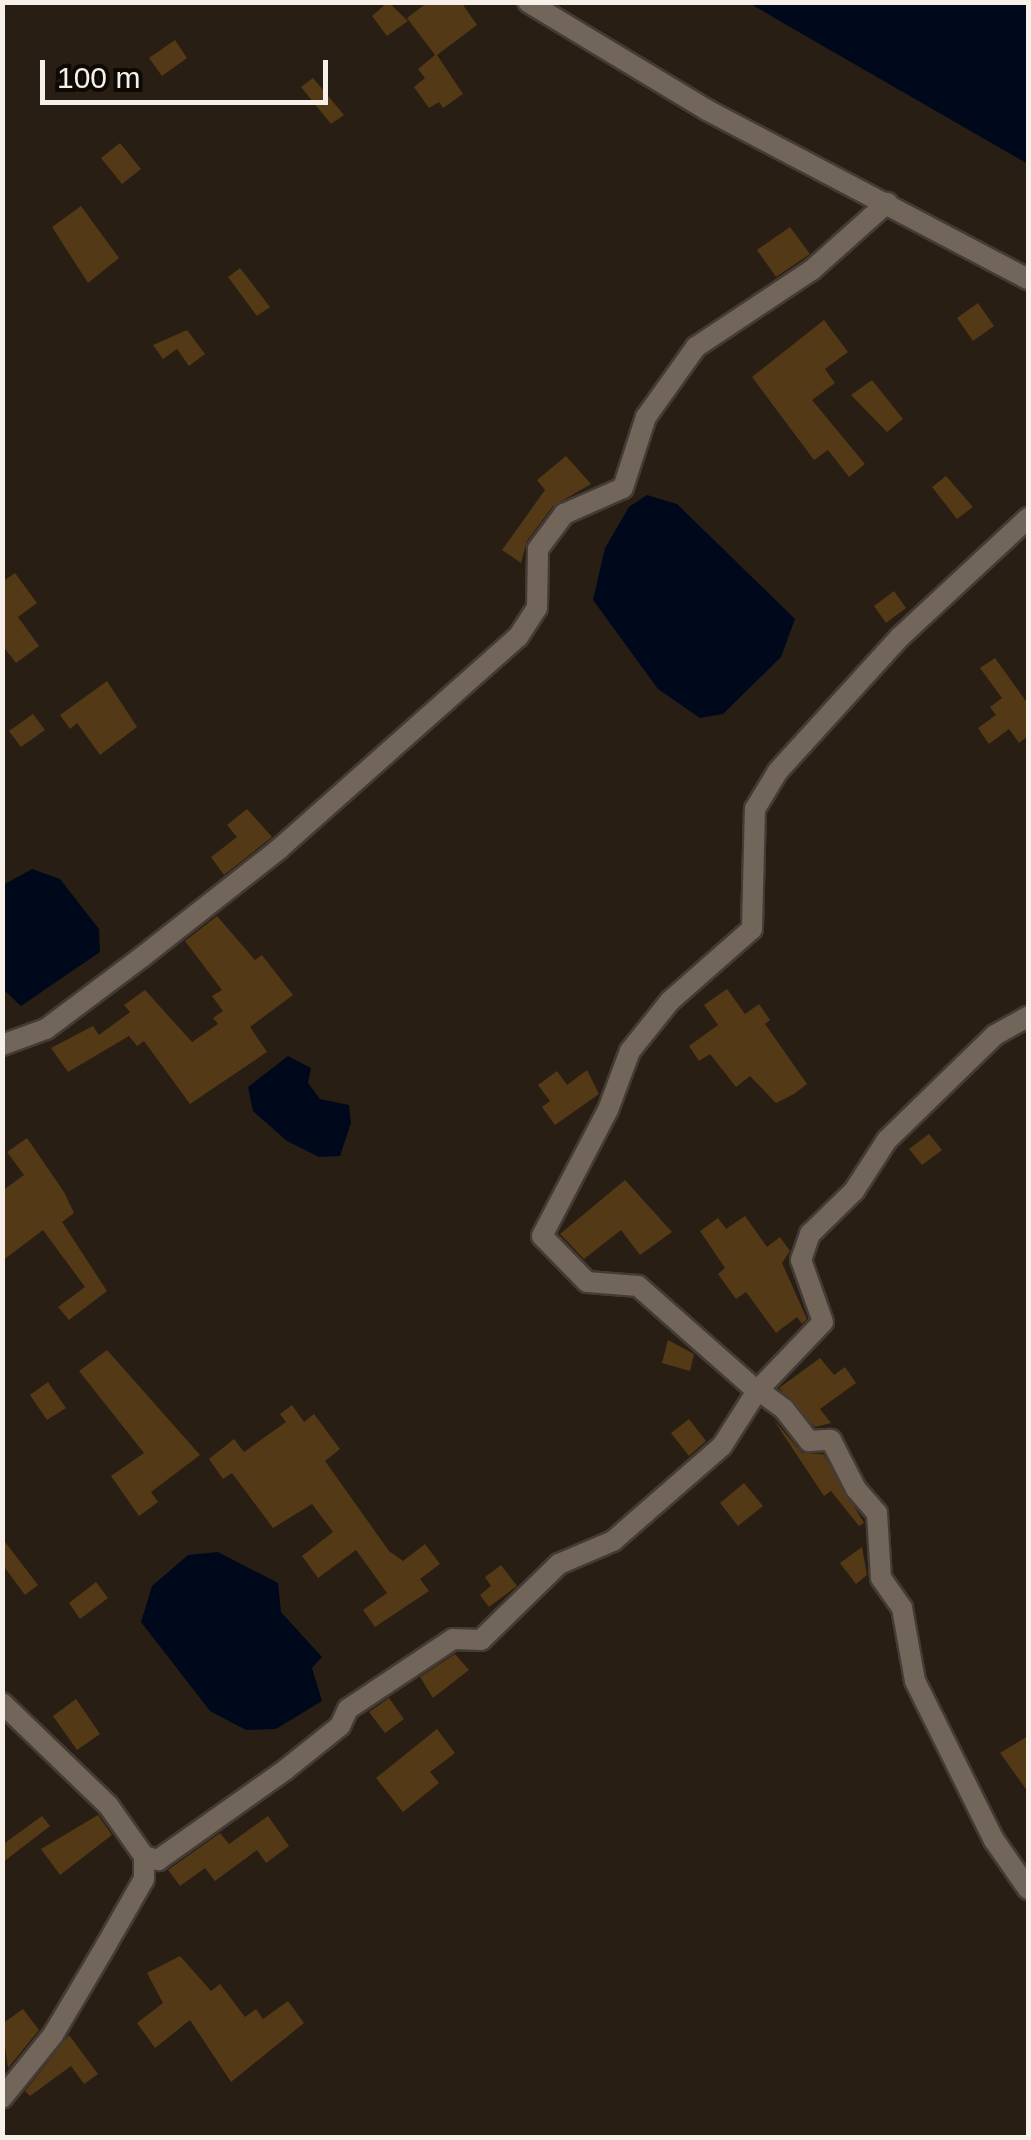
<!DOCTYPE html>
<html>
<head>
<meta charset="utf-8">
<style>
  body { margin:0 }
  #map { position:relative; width:1031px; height:2140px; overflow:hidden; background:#281e13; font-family:Arial,sans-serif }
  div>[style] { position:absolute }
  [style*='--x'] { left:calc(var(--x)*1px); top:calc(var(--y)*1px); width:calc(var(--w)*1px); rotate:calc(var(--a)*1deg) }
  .water>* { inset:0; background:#00091c }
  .building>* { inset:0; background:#543917 }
  .roads { filter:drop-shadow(2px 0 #443b35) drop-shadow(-2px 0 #443b35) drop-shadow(0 2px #443b35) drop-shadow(0 -2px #443b35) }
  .minor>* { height:20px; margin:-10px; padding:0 10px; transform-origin:10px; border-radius:10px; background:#72665a }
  span { translate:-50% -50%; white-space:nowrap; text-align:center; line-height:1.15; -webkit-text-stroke:8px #0e0905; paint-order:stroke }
  .frame { position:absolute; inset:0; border:5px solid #f7f0e9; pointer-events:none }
  .scale { position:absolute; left:40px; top:60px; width:288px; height:45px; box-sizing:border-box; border:5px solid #f7f0e9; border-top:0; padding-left:12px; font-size:30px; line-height:35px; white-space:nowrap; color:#f7f0e9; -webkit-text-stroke:8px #0e0905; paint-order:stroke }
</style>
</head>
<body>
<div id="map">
  <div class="water">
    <i style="clip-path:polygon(749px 3px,1028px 3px,1028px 164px,790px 27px)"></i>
    <i style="clip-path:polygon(647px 495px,677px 504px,795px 619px,781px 657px,723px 714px,700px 718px,658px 689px,593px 600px,605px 548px,629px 507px)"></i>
    <i style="clip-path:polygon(32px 869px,60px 879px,99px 929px,100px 952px,21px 1006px,3px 989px,3px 885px)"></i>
    <i style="clip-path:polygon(288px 1056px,311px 1068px,308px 1083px,320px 1099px,349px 1105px,351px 1123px,340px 1156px,319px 1157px,287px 1141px,253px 1111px,248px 1087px)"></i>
    <i style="clip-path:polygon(218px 1552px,278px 1583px,281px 1612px,322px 1657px,312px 1668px,322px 1701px,276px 1729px,246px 1730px,210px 1711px,141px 1622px,152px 1586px,188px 1555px)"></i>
  </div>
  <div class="building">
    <i style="clip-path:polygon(388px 2px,408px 21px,387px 36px,372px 16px)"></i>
    <i style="clip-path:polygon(428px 2px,461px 2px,477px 25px,437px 55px,463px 94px,443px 108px,439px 102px,429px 108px,414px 87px,425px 78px,418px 69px,435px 55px,407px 18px)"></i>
    <i style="clip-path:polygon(175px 40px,187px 58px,162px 76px,149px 58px)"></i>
    <i style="clip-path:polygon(313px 78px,344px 115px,331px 124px,301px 87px)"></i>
    <i style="clip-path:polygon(120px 143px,141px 169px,122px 184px,101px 158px)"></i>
    <i style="clip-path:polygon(81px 206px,119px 258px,88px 283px,52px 227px)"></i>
    <i style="clip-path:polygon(790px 227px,810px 254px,776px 277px,757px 250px)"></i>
    <i style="clip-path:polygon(240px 268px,270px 307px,257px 316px,228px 277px)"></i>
    <i style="clip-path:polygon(978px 303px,994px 326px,973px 341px,957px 318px)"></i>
    <i style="clip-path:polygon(824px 320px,848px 352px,825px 369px,835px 383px,812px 400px,865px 464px,849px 477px,828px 450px,814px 460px,752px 377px)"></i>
    <i style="clip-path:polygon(187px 330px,205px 354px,189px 366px,177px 349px,163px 359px,153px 345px)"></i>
    <i style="clip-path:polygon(872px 380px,903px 419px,887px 432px,851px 395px)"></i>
    <i style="clip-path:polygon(566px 456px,591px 484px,553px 506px,527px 541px,521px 563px,502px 550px,545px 490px,537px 480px)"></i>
    <i style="clip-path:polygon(946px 476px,973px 507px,957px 519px,932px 487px)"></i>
    <i style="clip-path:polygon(15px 573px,37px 603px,18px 617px,39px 646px,16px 663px,2px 645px,2px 582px)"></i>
    <i style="clip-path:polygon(894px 591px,906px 608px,886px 623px,874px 606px)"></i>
    <i style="clip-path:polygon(995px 658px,1028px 704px,1028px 736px,1019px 743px,1009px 729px,989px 744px,978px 728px,996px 715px,990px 707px,1002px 698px,980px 668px)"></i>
    <i style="clip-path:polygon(107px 681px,137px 727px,100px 755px,77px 723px,70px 729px,60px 715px)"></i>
    <i style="clip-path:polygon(33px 714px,45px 730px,21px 747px,9px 731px)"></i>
    <i style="clip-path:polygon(247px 809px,272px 837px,224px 875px,211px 857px,237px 837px,227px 825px)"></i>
    <i style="clip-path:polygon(217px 916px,255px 960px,262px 955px,293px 995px,250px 1027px,267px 1052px,190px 1104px,144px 1041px,137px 1046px,129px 1036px,68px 1072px,51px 1048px,93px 1026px,99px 1035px,130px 1012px,124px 1005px,145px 990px,192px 1042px,218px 1024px,213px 1018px,223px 1011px,212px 996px,222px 990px,185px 941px)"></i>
    <i style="clip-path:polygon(727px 989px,745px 1014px,759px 1004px,770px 1020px,765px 1024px,807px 1084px,794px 1094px,776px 1103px,750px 1076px,736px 1087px,710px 1054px,699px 1061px,689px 1046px,718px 1025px,704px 1005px)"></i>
    <i style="clip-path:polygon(587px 1070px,599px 1094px,555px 1125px,542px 1107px,550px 1101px,538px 1085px,557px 1071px,567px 1085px)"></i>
    <i style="clip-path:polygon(929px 1134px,942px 1150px,922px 1165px,909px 1149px)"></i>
    <i style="clip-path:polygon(27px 1138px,64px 1192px,74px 1213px,62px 1222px,107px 1291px,69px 1320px,58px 1307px,85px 1287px,43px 1230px,2px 1261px,2px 1191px,24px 1175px,7px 1152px)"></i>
    <i style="clip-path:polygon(625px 1180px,672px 1232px,640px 1255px,621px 1230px,584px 1259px,560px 1234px)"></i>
    <i style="clip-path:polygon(745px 1216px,767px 1247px,780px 1237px,790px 1251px,782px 1263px,807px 1319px,802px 1324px,797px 1317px,776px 1333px,746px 1292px,736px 1299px,718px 1274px,725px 1268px,700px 1231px,718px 1218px,726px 1229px)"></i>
    <i style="clip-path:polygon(668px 1340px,694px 1354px,690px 1371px,662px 1363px)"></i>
    <i style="clip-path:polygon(107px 1350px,200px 1455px,151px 1492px,158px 1502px,139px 1516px,111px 1476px,144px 1453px,79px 1371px)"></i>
    <i style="clip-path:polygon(820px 1358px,834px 1375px,845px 1367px,856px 1383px,820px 1409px,831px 1423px,815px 1427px,779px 1388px)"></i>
    <i style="clip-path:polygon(48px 1382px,66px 1408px,47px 1420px,30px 1395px)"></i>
    <i style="clip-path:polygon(292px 1405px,304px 1422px,314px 1414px,340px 1449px,325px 1461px,389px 1551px,403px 1561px,425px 1544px,440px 1564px,420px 1579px,429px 1591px,375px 1627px,363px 1610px,387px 1593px,356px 1550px,318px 1578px,302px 1556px,333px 1532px,312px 1504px,273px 1528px,232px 1473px,223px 1479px,209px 1459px,234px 1439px,244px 1452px,286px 1422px,280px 1414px)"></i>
    <i style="clip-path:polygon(689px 1419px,706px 1441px,689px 1456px,671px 1433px)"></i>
    <i style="clip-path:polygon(773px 1419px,802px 1453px,823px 1454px,864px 1523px,859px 1526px,831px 1491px,824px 1496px)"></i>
    <i style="clip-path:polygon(744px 1483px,763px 1506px,738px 1526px,720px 1503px)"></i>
    <i style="clip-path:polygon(2px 1538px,38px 1585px,25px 1595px,2px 1564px)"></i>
    <i style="clip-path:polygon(862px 1547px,867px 1575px,856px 1584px,840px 1563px)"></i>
    <i style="clip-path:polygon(501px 1565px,517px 1586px,489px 1607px,480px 1595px,491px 1586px,485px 1577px)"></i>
    <i style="clip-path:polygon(96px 1582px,108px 1598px,80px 1619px,69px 1603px)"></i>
    <i style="clip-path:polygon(455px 1654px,469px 1670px,433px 1698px,420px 1677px)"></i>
    <i style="clip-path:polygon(389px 1698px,404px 1719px,385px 1733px,369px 1712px)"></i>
    <i style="clip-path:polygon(76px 1699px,100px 1734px,77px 1750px,53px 1716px)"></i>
    <i style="clip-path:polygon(437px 1729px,455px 1753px,430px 1772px,439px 1783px,403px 1812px,376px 1778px)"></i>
    <i style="clip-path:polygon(1028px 1736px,1028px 1792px,1000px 1753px)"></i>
    <i style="clip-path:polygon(98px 1815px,112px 1835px,60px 1875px,41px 1849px)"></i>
    <i style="clip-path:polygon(42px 1816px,50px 1826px,2px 1863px,2px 1845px)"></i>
    <i style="clip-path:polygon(268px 1816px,289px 1846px,266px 1863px,257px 1850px,215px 1881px,205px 1868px,180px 1886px,168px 1870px,220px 1833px,229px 1844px)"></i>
    <i style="clip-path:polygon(180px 1956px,211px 1991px,220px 1984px,245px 2017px,256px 2009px,263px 2019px,288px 2001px,304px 2023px,231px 2082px,190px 2020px,155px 2048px,137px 2023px,163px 2003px,147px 1973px)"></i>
    <i style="clip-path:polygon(23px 2009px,39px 2030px,8px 2068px,2px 2024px)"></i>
    <i style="clip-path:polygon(69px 2035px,98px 2074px,84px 2084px,71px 2066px,30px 2096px,25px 2091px)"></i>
  </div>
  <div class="roads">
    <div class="minor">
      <i style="--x:528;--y:2;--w:209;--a:31.1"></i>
      <i style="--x:707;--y:110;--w:363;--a:27.8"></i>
      <i style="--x:2;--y:1045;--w:47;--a:-20"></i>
      <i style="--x:46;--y:1029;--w:120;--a:-36.9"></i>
      <i style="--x:142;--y:957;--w:174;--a:-38.2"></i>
      <i style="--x:279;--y:849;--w:319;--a:-41.6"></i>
      <i style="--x:518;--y:637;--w:35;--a:-57"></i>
      <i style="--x:537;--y:608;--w:59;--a:-89"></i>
      <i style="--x:538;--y:549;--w:44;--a:-53.4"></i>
      <i style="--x:564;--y:514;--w:64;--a:-23.8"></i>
      <i style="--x:623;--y:488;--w:75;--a:-72.1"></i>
      <i style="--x:646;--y:417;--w:86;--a:-54.5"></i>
      <i style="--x:696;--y:347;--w:139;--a:-33.6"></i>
      <i style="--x:812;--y:270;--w:101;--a:-41.8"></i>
      <i style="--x:758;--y:1390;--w:32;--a:36"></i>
      <i style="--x:784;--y:1409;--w:41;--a:52"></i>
      <i style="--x:809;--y:1441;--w:22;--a:-3"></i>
      <i style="--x:831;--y:1440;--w:55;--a:63"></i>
      <i style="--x:856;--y:1489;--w:32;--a:49"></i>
      <i style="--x:877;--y:1513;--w:65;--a:86.5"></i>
      <i style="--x:881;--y:1578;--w:37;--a:55"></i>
      <i style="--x:902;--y:1608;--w:74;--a:79.9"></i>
      <i style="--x:915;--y:1681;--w:178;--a:63.6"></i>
      <i style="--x:994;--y:1840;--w:60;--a:55.2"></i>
      <i style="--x:757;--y:1391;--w:95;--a:-46.3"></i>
      <i style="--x:823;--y:1322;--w:66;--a:-109.5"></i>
      <i style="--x:801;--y:1260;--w:28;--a:-71"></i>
      <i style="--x:810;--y:1234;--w:62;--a:-44.3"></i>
      <i style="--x:854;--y:1191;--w:61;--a:-57.1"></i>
      <i style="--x:887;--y:1140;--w:151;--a:-44.2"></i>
      <i style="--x:995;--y:1035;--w:38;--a:-29"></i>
      <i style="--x:2;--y:1703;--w:147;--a:43.9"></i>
      <i style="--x:108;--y:1805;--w:62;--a:54.8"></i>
      <i style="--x:144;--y:1856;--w:23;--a:90"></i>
      <i style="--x:144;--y:1879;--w:86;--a:119.8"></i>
      <i style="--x:101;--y:1954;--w:94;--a:120.7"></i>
      <i style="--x:53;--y:2035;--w:81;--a:129"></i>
      <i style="--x:144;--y:1856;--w:15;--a:16"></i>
      <i style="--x:158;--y:1860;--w:156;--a:-35.3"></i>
      <i style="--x:285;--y:1770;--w:70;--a:-38.7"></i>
      <i style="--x:340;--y:1726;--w:19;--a:-65"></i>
      <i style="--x:348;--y:1709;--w:126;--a:-33.7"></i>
      <i style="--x:453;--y:1639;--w:28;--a:2"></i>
      <i style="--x:481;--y:1640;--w:109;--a:-44.3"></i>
      <i style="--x:559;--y:1564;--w:59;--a:-23.1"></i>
      <i style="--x:613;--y:1541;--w:145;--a:-41.1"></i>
      <i style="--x:722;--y:1446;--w:65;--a:-57.5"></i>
      <i style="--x:757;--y:1391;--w:159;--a:-138.6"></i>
      <i style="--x:638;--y:1286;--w:51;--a:-175.5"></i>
      <i style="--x:587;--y:1282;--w:64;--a:-134.4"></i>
      <i style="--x:542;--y:1236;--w:142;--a:-62.4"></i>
      <i style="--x:608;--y:1110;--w:63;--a:-69.6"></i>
      <i style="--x:630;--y:1051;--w:64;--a:-51.3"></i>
      <i style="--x:670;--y:1001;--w:109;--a:-41.3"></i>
      <i style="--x:752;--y:929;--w:120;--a:-88.6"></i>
      <i style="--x:755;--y:809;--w:44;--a:-58.8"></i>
      <i style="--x:778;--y:771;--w:181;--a:-47.7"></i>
      <i style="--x:900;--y:637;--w:175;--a:-42.9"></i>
    </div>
  </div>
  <div class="frame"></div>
  <div class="scale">100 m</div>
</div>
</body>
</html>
